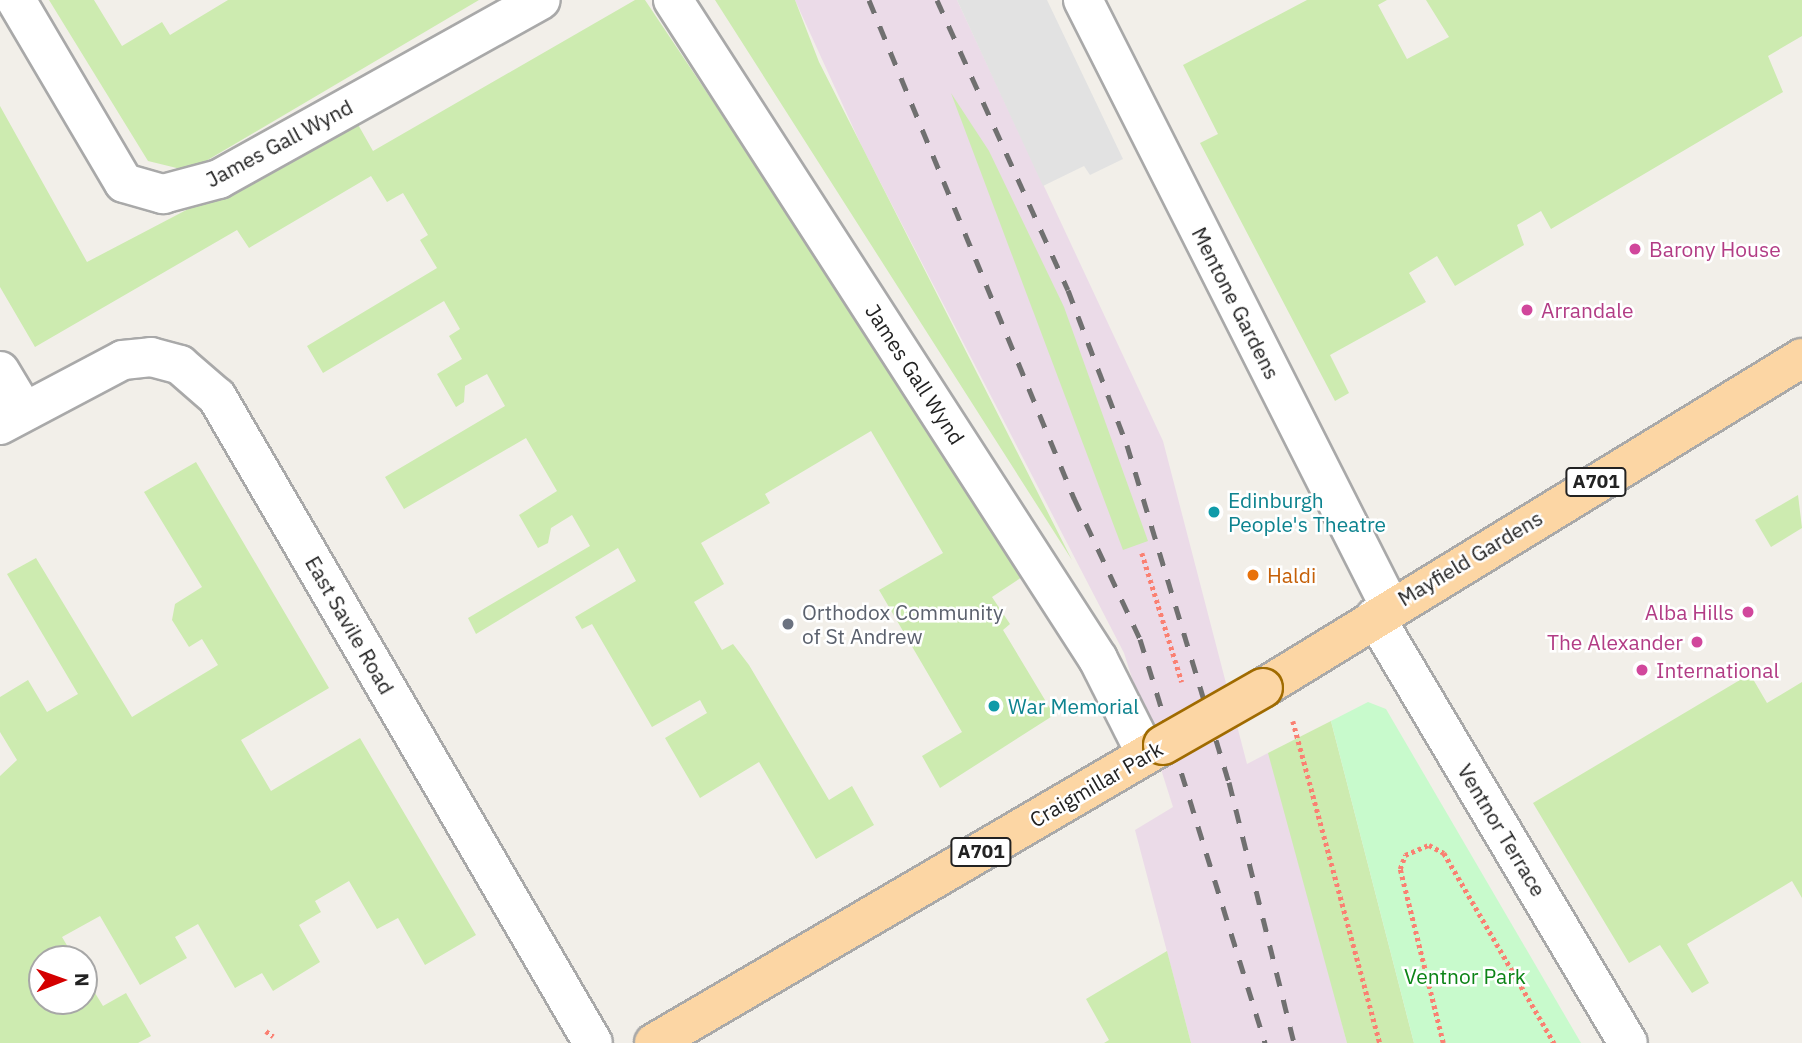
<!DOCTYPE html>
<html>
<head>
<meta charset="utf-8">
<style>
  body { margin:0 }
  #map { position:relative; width:1802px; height:1043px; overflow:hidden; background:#f2efe9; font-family:"IBM Plex Sans",sans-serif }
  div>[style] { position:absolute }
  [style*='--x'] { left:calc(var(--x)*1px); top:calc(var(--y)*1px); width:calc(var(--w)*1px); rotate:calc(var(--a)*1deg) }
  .industrial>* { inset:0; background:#ebdbe8 }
  .grass>* { inset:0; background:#cdebb0 }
  .park>* { inset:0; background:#c8facc }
  .parking>* { inset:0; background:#e2e2e2 }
  .path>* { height:4.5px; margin-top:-2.25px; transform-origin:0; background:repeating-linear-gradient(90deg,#fa8072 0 3.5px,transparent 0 7px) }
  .roads { filter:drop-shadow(2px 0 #a9a9a9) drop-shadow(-2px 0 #a9a9a9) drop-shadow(0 2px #a9a9a9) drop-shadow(0 -2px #a9a9a9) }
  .minor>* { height:38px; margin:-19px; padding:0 19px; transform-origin:19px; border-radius:19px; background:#fff }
  .major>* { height:38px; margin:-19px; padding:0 19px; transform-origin:19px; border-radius:19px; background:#fcd6a4 }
  .rail>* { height:5px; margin-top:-2.5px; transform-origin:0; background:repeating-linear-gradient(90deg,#707070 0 14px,transparent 0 28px) }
  .bridges { filter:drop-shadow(2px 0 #a06b00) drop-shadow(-2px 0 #a06b00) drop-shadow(0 2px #a06b00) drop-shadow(0 -2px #a06b00) }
  .major-bridge>* { height:38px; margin:-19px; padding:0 19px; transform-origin:19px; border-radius:19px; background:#fcd6a4 }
  .dots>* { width:19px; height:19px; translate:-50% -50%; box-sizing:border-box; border:4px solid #fff; border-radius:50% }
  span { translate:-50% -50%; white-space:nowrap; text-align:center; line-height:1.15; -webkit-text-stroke:5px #fff; paint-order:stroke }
  .shield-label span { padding:2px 5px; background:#fff; border:2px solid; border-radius:5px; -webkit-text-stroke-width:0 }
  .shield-label { font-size:19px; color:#222; font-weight:700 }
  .street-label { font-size:21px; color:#222 }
  .hotel-label { font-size:21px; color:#b23c85 }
  .left { translate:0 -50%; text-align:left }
  .right { translate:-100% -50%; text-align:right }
  .culture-label { font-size:21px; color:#0d838f }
  .food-label { font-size:21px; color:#c56008 }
  .worship-label { font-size:21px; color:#5b616d }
  .park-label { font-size:21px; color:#0c8416 }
  .north { position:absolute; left:28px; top:945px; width:70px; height:70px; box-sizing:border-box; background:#fff; border:2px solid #a7a7a7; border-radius:50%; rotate:89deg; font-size:19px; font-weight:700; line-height:28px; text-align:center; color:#222 }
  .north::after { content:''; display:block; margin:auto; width:24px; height:32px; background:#d40000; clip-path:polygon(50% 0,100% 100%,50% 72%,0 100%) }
</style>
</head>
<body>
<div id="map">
  <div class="industrial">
    <i style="clip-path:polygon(795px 0,957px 0,1163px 441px,1247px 764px,1268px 753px,1274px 759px,1347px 1043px,1191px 1043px,1135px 830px,1173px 807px,1124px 653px,862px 147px)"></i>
  </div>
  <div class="grass">
    <i style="clip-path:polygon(49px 0,94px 0,122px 46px,162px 22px,170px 35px,228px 0,479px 0,189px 171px,148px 161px)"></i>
    <i style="clip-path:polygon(635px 0,645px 0,1028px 573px,992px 597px,1010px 624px,1003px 630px,1054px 715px,940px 788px,922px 756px,962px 732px,879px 590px,943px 553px,871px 431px,765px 494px,770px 503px,701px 543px,724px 584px,694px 602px,722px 650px,733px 644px,749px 665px,829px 800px,852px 786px,874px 825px,816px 859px,759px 762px,700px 798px,665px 738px,707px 713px,700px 700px,652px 727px,592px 624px,582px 629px,575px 617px,636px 581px,618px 548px,476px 634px,468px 618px,590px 546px,572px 515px,551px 528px,548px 543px,538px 548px,519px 515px,557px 491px,526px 438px,404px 509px,385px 477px,505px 406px,487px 374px,465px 386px,464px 402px,456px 407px,437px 374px,462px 359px,449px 336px,460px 329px,444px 301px,323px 373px,307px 346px,437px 268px,420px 240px,428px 235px,403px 193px,387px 202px,371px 176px,249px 248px,237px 230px,35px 347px,0 287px,0 106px,87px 262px,356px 121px,373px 151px)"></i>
    <i style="clip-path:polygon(715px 0,795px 0,819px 62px,1072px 560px)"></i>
    <i style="clip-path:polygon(1307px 0,1387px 0,1378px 5px,1407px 59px,1449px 37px,1426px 0,1802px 0,1802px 36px,1768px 56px,1783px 92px,1551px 229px,1541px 211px,1517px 225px,1524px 245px,1455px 286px,1437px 256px,1409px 273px,1426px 302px,1330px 355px,1349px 393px,1335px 401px,1200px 143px,1218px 134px,1183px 65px)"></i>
    <i style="clip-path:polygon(951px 93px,989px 151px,1064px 307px,1148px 541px,1123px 550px)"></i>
    <i style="clip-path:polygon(196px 462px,329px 688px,241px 740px,271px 791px,360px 738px,476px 935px,425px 965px,398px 918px,377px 929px,349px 881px,315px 901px,321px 912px,299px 925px,320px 962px,273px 991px,262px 973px,235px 988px,198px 924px,175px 937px,187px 958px,140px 985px,100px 916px,62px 937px,75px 959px,42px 959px,42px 1001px,84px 1001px,84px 975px,103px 1006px,126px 993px,151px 1036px,138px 1043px,0 1043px,0 776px,17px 760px,0 732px,0 697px,28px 680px,47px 712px,78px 694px,7px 574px,36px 558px,132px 717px,218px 665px,202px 639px,189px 647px,172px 620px,175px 604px,202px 587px,144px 492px)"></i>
    <i style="clip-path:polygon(1798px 495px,1802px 528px,1771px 547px,1755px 520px)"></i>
    <i style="clip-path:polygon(1750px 674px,1767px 703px,1802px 682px,1802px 898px,1792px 881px,1687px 944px,1709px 983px,1692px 993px,1660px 945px,1629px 963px,1533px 803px)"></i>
    <i style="clip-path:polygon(1331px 721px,1414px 1043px,1347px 1043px,1268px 753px)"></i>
    <i style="clip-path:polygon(1167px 951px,1191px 1043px,1104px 1043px,1109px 1040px,1086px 999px)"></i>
  </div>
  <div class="park">
    <i style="clip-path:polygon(1368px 702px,1386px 709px,1581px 1043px,1414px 1043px,1331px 721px)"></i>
  </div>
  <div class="parking">
    <i style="clip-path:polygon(957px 0,1047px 0,1123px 159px,1090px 175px,1084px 166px,1043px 186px)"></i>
  </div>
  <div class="path">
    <i style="--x:1142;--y:553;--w:135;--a:72.8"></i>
    <i style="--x:1293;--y:721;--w:334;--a:74.9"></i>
    <i style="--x:266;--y:1031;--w:9;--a:36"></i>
    <i style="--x:1443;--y:1043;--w:179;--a:-103.9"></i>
    <i style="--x:1400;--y:869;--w:15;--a:-70"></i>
    <i style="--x:1405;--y:855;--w:26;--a:-23"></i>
    <i style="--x:1429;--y:845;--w:17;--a:28"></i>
    <i style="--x:1444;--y:853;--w:220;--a:59.9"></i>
  </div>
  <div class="roads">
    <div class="minor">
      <i style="--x:16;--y:0;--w:212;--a:59.5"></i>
      <i style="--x:124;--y:183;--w:41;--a:15.8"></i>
      <i style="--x:163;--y:194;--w:58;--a:-15"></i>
      <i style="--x:219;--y:179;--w:368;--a:-29.1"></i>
      <i style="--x:673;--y:0;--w:784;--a:57.18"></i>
      <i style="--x:1098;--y:659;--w:106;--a:63.2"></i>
      <i style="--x:1083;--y:0;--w:680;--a:63.17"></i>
      <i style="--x:0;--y:371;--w:47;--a:59"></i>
      <i style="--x:0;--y:425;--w:139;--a:-27.9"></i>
      <i style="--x:123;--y:360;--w:28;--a:-6"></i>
      <i style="--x:151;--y:357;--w:30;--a:15"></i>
      <i style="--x:180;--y:365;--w:49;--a:40.9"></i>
      <i style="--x:217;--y:397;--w:747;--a:59.8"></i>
      <i style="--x:1375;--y:617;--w:495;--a:59.3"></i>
    </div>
    <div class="major">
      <i style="--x:1263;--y:688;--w:632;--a:-31.48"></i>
      <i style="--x:654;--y:1043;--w:590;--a:-30.35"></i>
    </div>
  </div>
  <div class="rail">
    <i style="--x:869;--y:0;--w:539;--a:67.63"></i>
    <i style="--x:1074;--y:498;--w:156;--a:64.9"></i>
    <i style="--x:1140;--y:639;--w:423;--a:72.8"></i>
    <i style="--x:937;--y:0;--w:318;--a:65.7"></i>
    <i style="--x:1068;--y:290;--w:166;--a:69.2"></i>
    <i style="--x:1127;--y:445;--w:352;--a:73.2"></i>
    <i style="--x:1229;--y:782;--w:269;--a:76"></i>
  </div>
  <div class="bridges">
    <div class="major-bridge">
      <i style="--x:1163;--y:745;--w:115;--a:-29.7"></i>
    </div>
  </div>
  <div class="dots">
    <i style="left:1635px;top:249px;background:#d1479c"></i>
    <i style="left:1527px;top:310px;background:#d1479c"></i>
    <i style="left:1214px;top:512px;background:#0f9aa8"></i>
    <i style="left:1253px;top:575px;background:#e8710a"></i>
    <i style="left:1748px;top:612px;background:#d1479c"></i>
    <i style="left:788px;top:624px;background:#6b7280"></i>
    <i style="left:1697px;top:642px;background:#d1479c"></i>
    <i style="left:1642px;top:670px;background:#d1479c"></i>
    <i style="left:994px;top:706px;background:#0f9aa8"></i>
  </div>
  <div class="shield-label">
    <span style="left:1596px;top:482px">A701</span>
    <span style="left:981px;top:852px">A701</span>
  </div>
  <div class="street-label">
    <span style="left:279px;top:143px;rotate:-28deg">James Gall Wynd</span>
    <span style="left:1236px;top:303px;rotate:63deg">Mentone Gardens</span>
    <span style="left:915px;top:374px;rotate:57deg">James Gall Wynd</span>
    <span style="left:1470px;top:558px;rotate:-31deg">Mayfield Gardens</span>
    <span style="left:350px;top:625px;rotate:60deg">East Savile Road</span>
    <span style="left:1096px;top:784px;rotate:-30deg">Craigmillar Park</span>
    <span style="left:1502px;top:830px;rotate:59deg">Ventnor Terrace</span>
  </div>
  <div class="hotel-label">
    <span class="left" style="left:1649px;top:249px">Barony House</span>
    <span class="left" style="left:1541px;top:310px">Arrandale</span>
    <span class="right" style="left:1734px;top:612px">Alba Hills</span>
    <span class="right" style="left:1683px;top:642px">The Alexander</span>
    <span class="left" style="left:1656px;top:670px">International</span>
  </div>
  <div class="culture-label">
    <span class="left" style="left:1228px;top:512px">Edinburgh<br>People's Theatre</span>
    <span class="left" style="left:1008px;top:706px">War Memorial</span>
  </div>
  <div class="food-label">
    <span class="left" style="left:1267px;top:575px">Haldi</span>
  </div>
  <div class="worship-label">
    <span class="left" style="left:802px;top:624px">Orthodox Community<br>of St Andrew</span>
  </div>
  <div class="park-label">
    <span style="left:1465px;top:976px">Ventnor Park</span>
  </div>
  <div class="north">N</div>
</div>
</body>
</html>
